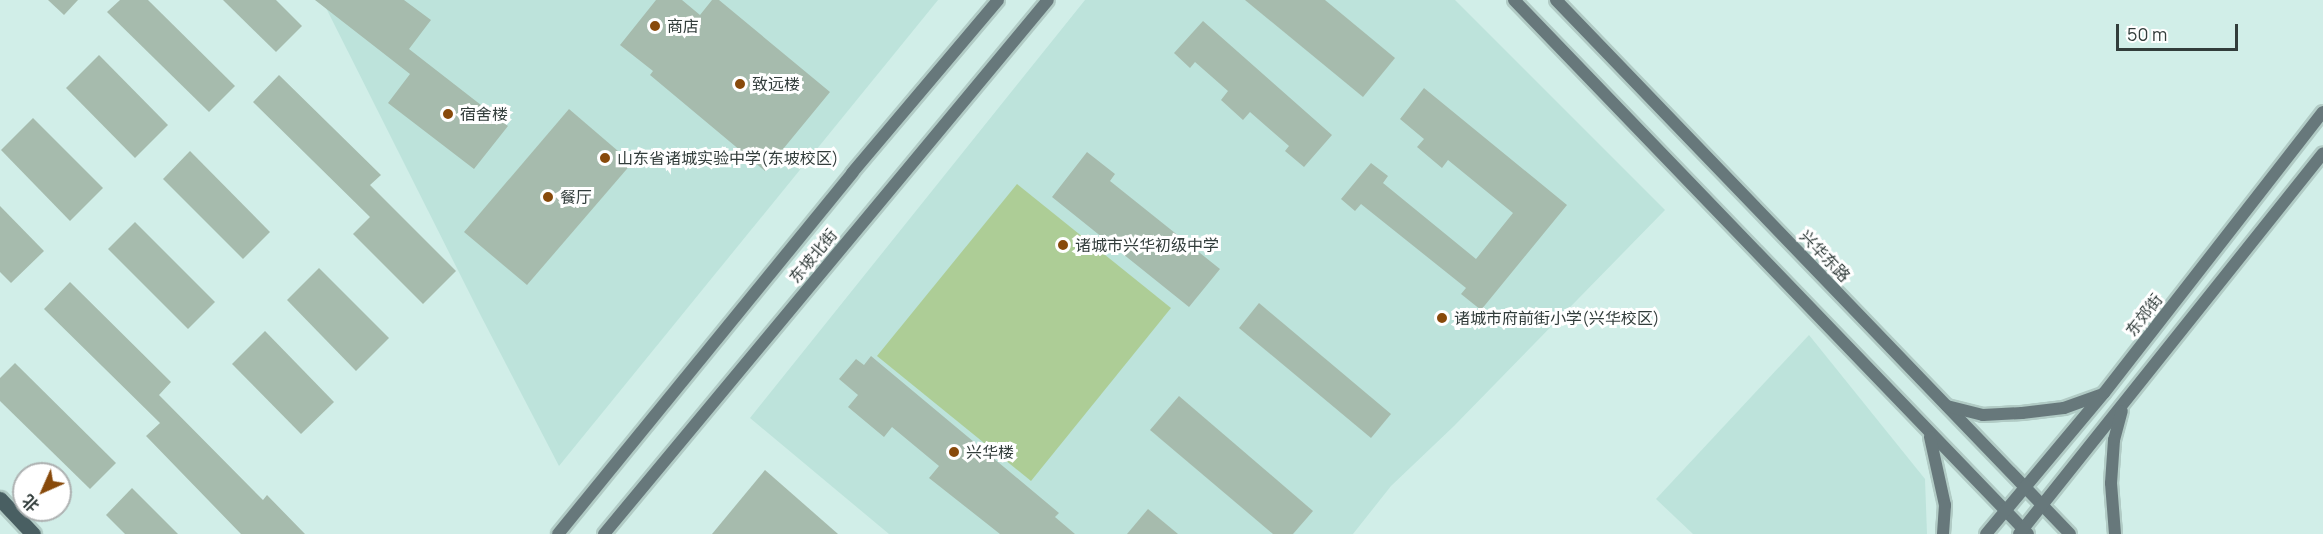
<!DOCTYPE html>
<html>
<head>
<meta charset="utf-8">
<style>
  body { margin:0 }
  #map { position:relative; width:2323px; height:534px; overflow:hidden; background:#d1eee8; font-family:Manrope,"Noto Sans SC",sans-serif }
  div>[style] { position:absolute }
  [style*='--x'] { left:calc(var(--x)*1px); top:calc(var(--y)*1px); width:calc(var(--w)*1px); rotate:calc(var(--a)*1deg) }
  .built>* { inset:0; background:#bde3db }
  .green>* { inset:0; background:#adcd96 }
  .building>* { inset:0; background:#a6bbad }
  .roads { filter:drop-shadow(2px 0 #b1cbc5) drop-shadow(-2px 0 #b1cbc5) drop-shadow(0 2px #b1cbc5) drop-shadow(0 -2px #b1cbc5) }
  .secondary>* { height:12px; margin:-6px; padding:0 6px; transform-origin:6px; border-radius:6px; background:#67787b }
  .primary>* { height:15px; margin:-7.5px; padding:0 7.5px; transform-origin:7.5px; border-radius:7.5px; background:#495f62 }
  .dots>* { width:16px; height:16px; translate:-50% -50%; box-sizing:border-box; border:3px solid #fff; border-radius:50% }
  span { translate:-50% -50%; white-space:nowrap; text-align:center; line-height:1.15; -webkit-text-stroke:6px #fff; paint-order:stroke }
  .poi-label { font-size:16px; color:#323d3b }
  .left { translate:0 -50%; text-align:left }
  .street-label { font-size:16px; color:#323d3b }
  .north { position:absolute; left:12px; top:462px; width:60px; height:60px; box-sizing:border-box; background:#fff; border:2px solid #adb1b1; border-radius:50%; rotate:225deg; font-size:16px; font-weight:700; line-height:24px; text-align:center; color:#323d3b }
  .north::after { content:''; display:block; margin:auto; width:21px; height:27px; background:#884a0b; clip-path:polygon(50% 0,100% 100%,50% 72%,0 100%) }
  .scale { position:absolute; left:2116px; top:24px; width:122px; height:27px; box-sizing:border-box; border:3px solid #323d3b; border-top:0; padding-left:8px; font-size:18px; line-height:21px; white-space:nowrap; color:#323d3b; -webkit-text-stroke:4px #fff; paint-order:stroke }
</style>
</head>
<body>
<div id="map">
  <div class="built">
    <i style="clip-path:polygon(322px 0,938px 0,559px 466px,481px 316px)"></i>
    <i style="clip-path:polygon(1085px 0,1455px 0,1665px 210px,1454px 426px,1391px 486px,1353px 534px,889px 534px,750px 418px)"></i>
    <i style="clip-path:polygon(1809px 335px,1925px 479px,1927px 534px,1693px 534px,1656px 499px)"></i>
  </div>
  <div class="green">
    <i style="clip-path:polygon(1017px 184px,1171px 308px,1031px 481px,877px 356px)"></i>
  </div>
  <div class="building">
    <i style="clip-path:polygon(48px 0,78px 0,64px 15px)"></i>
    <i style="clip-path:polygon(120px 0,148px 0,235px 86px,209px 112px,107px 12px)"></i>
    <i style="clip-path:polygon(223px 0,276px 0,302px 26px,276px 52px)"></i>
    <i style="clip-path:polygon(315px 0,404px 0,431px 20px,409px 49px,508px 126px,474px 169px,388px 103px,410px 74px)"></i>
    <i style="clip-path:polygon(656px 0,682px 0,700px 15px,712px 0,719px 0,830px 92px,765px 171px,650px 75px,653px 71px,620px 45px)"></i>
    <i style="clip-path:polygon(1245px 0,1325px 0,1395px 58px,1363px 97px)"></i>
    <i style="clip-path:polygon(1203px 21px,1332px 135px,1304px 167px,1285px 151px,1289px 146px,1250px 112px,1243px 120px,1221px 100px,1228px 91px,1195px 62px,1190px 68px,1174px 53px)"></i>
    <i style="clip-path:polygon(99px 55px,168px 125px,135px 158px,66px 88px)"></i>
    <i style="clip-path:polygon(279px 75px,381px 175px,370px 185px,456px 271px,423px 304px,353px 234px,370px 217px,253px 102px)"></i>
    <i style="clip-path:polygon(1424px 88px,1567px 205px,1481px 310px,1461px 294px,1466px 288px,1361px 204px,1355px 211px,1341px 199px,1371px 163px,1388px 176px,1383px 183px,1476px 259px,1513px 213px,1448px 160px,1442px 168px,1417px 147px,1424px 139px,1400px 119px)"></i>
    <i style="clip-path:polygon(569px 109px,632px 163px,527px 285px,464px 232px)"></i>
    <i style="clip-path:polygon(33px 118px,103px 188px,70px 221px,1px 150px)"></i>
    <i style="clip-path:polygon(190px 151px,270px 232px,243px 259px,163px 179px)"></i>
    <i style="clip-path:polygon(1087px 152px,1115px 174px,1110px 181px,1220px 269px,1189px 307px,1052px 197px)"></i>
    <i style="clip-path:polygon(0 206px,44px 251px,11px 283px,0 272px)"></i>
    <i style="clip-path:polygon(135px 222px,215px 302px,188px 329px,108px 249px)"></i>
    <i style="clip-path:polygon(319px 268px,389px 338px,356px 371px,287px 300px)"></i>
    <i style="clip-path:polygon(70px 282px,171px 382px,159px 395px,263px 500px,267px 495px,305px 534px,241px 534px,146px 436px,160px 423px,44px 309px)"></i>
    <i style="clip-path:polygon(1259px 303px,1391px 414px,1371px 438px,1239px 328px)"></i>
    <i style="clip-path:polygon(265px 331px,334px 402px,301px 434px,232px 364px)"></i>
    <i style="clip-path:polygon(871px 356px,1059px 513px,1055px 517px,1075px 534px,1000px 534px,929px 478px,939px 466px,892px 427px,884px 437px,848px 407px,858px 395px,839px 379px,856px 359px,864px 365px)"></i>
    <i style="clip-path:polygon(15px 363px,116px 463px,90px 489px,0 401px,0 378px)"></i>
    <i style="clip-path:polygon(1179px 396px,1313px 511px,1293px 534px,1273px 534px,1150px 430px)"></i>
    <i style="clip-path:polygon(765px 470px,838px 534px,712px 534px)"></i>
    <i style="clip-path:polygon(132px 488px,178px 534px,125px 534px,106px 515px)"></i>
    <i style="clip-path:polygon(1148px 509px,1178px 534px,1127px 534px)"></i>
  </div>
  <div class="roads">
    <div class="secondary">
      <i style="--x:1514;--y:0;--w:741;--a:46.09"></i>
      <i style="--x:1556;--y:0;--w:741;--a:46.09"></i>
      <i style="--x:1947;--y:406;--w:37;--a:14"></i>
      <i style="--x:1983;--y:415;--w:39;--a:-3"></i>
      <i style="--x:2022;--y:413;--w:42;--a:-6.8"></i>
      <i style="--x:2064;--y:408;--w:41;--a:-19.7"></i>
      <i style="--x:1930;--y:437;--w:70;--a:77.6"></i>
      <i style="--x:1945;--y:505;--w:29;--a:94"></i>
      <i style="--x:558;--y:534;--w:466;--a:-50.8"></i>
      <i style="--x:852;--y:173;--w:226;--a:-49.8"></i>
      <i style="--x:604;--y:534;--w:694;--a:-50.26"></i>
      <i style="--x:1986;--y:534;--w:184;--a:-50.1"></i>
      <i style="--x:2104;--y:393;--w:356;--a:-52.1"></i>
      <i style="--x:2019;--y:534;--w:487;--a:-51.4"></i>
      <i style="--x:2115;--y:534;--w:51;--a:-94.5"></i>
      <i style="--x:2111;--y:483;--w:43;--a:-86"></i>
      <i style="--x:2114;--y:440;--w:30;--a:-75"></i>
    </div>
    <div class="primary">
      <i style="--x:0;--y:499;--w:48;--a:46.7"></i>
    </div>
  </div>
  <div class="dots">
    <i style="left:655px;top:26px;background:#884a0b"></i>
    <i style="left:740px;top:84px;background:#884a0b"></i>
    <i style="left:448px;top:114px;background:#884a0b"></i>
    <i style="left:605px;top:158px;background:#884a0b"></i>
    <i style="left:548px;top:197px;background:#884a0b"></i>
    <i style="left:1063px;top:245px;background:#884a0b"></i>
    <i style="left:1442px;top:318px;background:#884a0b"></i>
    <i style="left:954px;top:452px;background:#884a0b"></i>
  </div>
  <div class="poi-label">
    <span class="left" style="left:667px;top:26px">商店</span>
    <span class="left" style="left:752px;top:84px">致远楼</span>
    <span class="left" style="left:460px;top:114px">宿舍楼</span>
    <span class="left" style="left:617px;top:158px">山东省诸城实验中学(东坡校区)</span>
    <span class="left" style="left:560px;top:197px">餐厅</span>
    <span class="left" style="left:1075px;top:245px">诸城市兴华初级中学</span>
    <span class="left" style="left:1454px;top:318px">诸城市府前街小学(兴华校区)</span>
    <span class="left" style="left:966px;top:452px">兴华楼</span>
  </div>
  <div class="street-label">
    <span style="left:813px;top:256px;rotate:-50deg">东坡北街</span>
    <span style="left:1825px;top:256px;rotate:46deg">兴华东路</span>
    <span style="left:2144px;top:315px;rotate:-52deg">东郊街</span>
  </div>
  <div class="north">北</div>
  <div class="scale">50 m</div>
</div>
</body>
</html>
